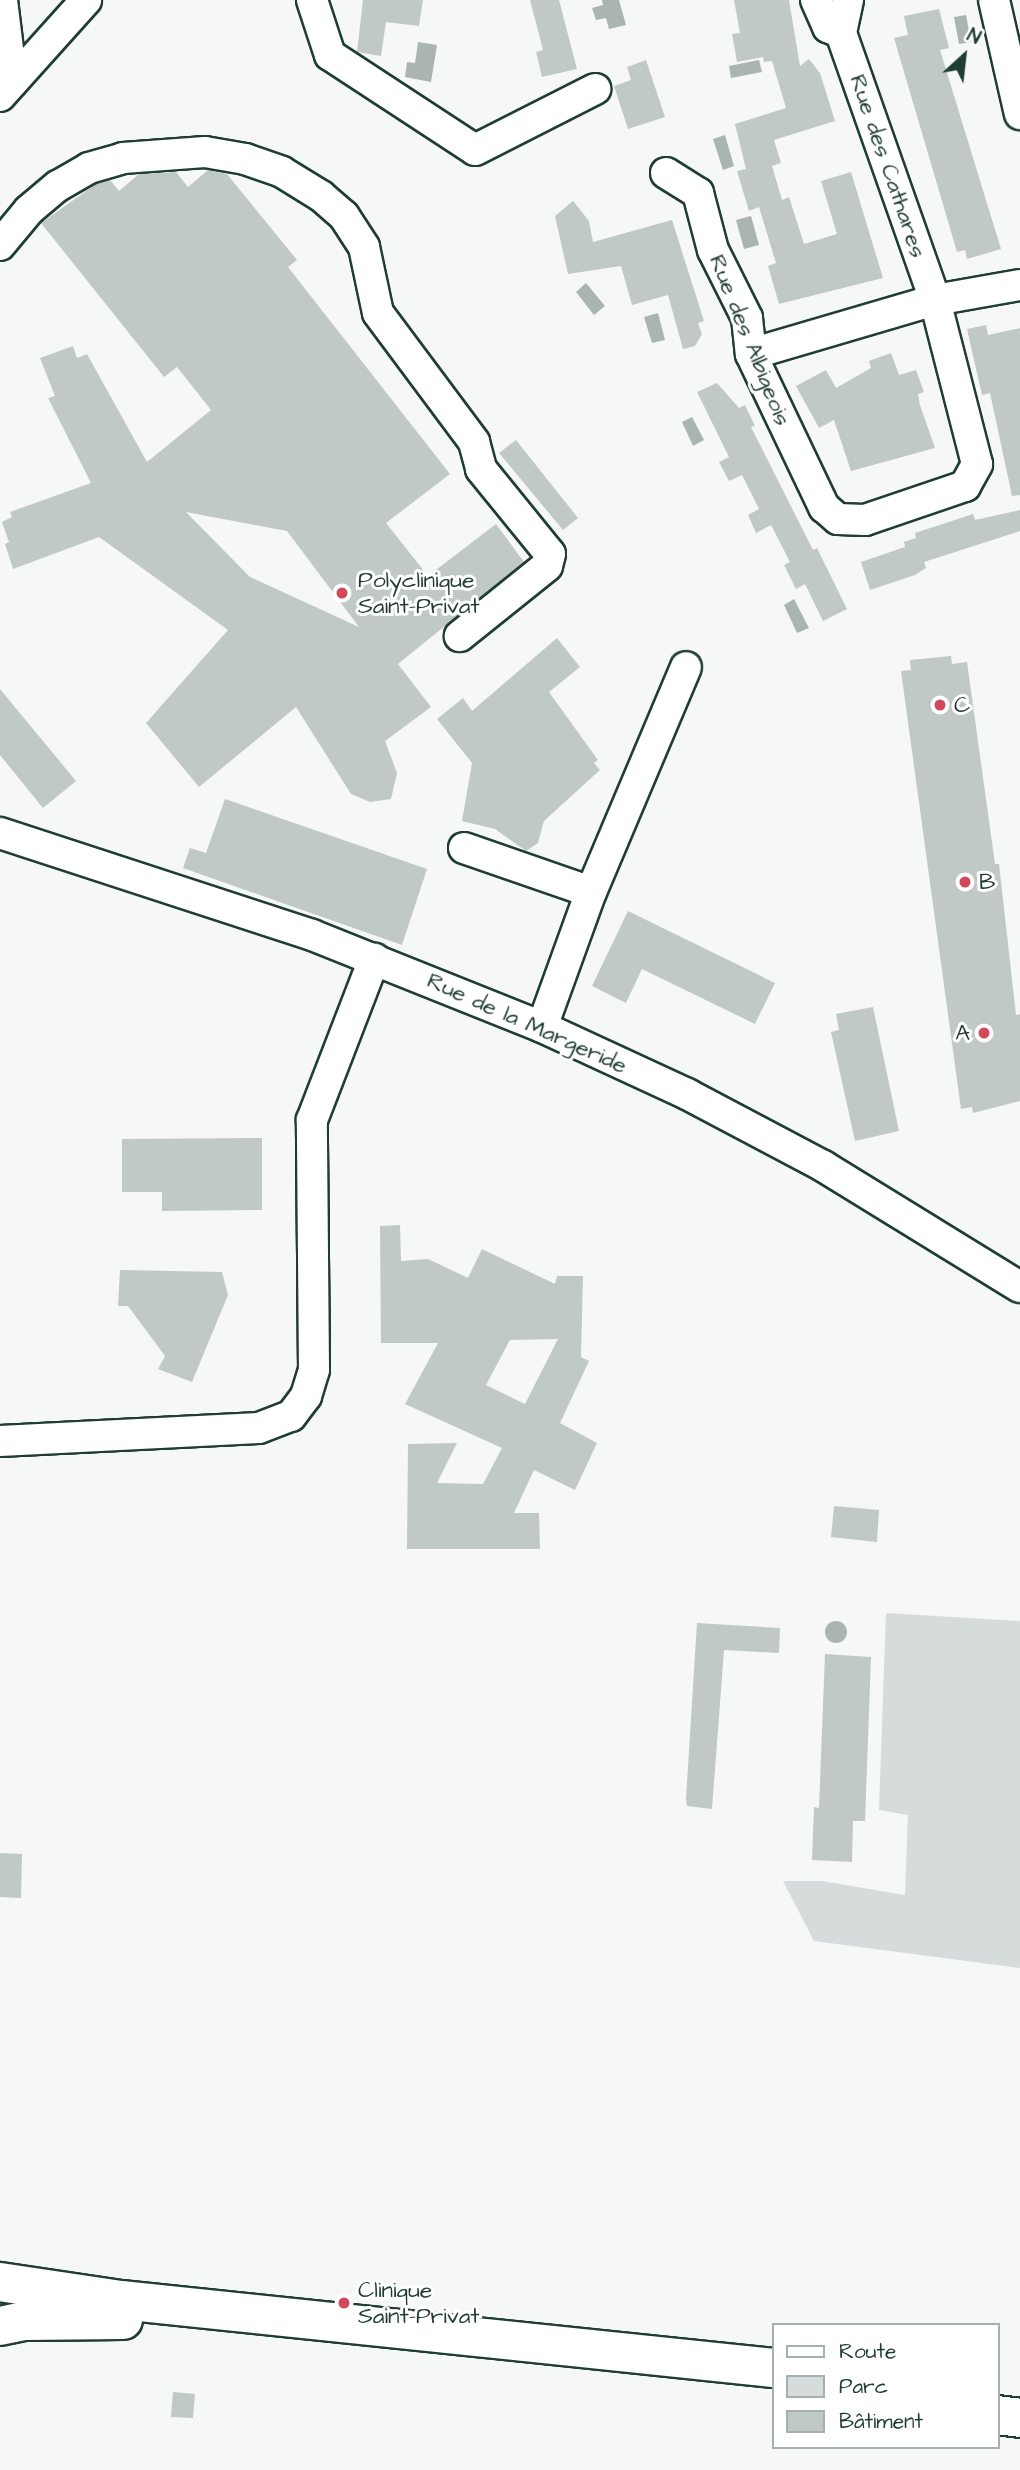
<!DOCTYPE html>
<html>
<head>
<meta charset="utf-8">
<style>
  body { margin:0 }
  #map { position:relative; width:1020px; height:2470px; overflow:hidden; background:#f6f7f7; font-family:"Architects Daughter",sans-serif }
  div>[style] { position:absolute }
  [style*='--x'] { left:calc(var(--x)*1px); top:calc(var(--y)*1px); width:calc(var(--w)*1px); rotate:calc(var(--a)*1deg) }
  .green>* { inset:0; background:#d6dcdb }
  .water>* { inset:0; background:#aab5b1 }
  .round { border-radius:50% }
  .building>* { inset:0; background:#c0c9c6 }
  .roads { filter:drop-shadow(2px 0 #1f3d34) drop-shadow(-2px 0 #1f3d34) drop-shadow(0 2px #1f3d34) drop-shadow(0 -2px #1f3d34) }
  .minor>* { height:30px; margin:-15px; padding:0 15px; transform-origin:15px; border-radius:15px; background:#fff }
  .major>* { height:38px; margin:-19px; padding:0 19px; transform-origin:19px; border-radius:19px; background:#fff }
  .dots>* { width:19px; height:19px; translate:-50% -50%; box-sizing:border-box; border:4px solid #fff; border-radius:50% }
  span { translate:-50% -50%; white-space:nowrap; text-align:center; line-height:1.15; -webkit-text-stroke:6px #fff; paint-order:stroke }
  .street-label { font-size:23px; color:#1f3d34 }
  .poi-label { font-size:23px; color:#1f3d34 }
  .left { translate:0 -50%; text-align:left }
  .right { translate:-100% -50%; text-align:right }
  .legend { position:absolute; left:772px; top:2323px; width:228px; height:126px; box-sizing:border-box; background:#fff; border:2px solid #a5b1ae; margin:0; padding:9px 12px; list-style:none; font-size:21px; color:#1f3d34 }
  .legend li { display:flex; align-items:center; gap:14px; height:35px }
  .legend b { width:35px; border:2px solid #a5b1ae }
  .north { position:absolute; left:929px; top:21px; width:70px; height:70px; -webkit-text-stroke:5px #fff; paint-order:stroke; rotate:27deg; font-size:19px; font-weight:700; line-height:28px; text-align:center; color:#1f3d34 }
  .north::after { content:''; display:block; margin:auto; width:24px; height:32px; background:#1f3d34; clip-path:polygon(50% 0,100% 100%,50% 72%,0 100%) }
</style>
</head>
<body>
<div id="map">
  <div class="green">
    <i style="clip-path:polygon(886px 1613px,1020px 1621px,1020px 1968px,814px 1941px,783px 1881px,822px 1881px,905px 1895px,908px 1815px,879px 1810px)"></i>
  </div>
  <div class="water">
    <i style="clip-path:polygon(602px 0,619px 0,626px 25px,609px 29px,606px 18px,596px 20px,592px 8px,603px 5px)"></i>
    <i style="clip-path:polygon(966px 15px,971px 42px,959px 44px,954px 17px)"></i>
    <i style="clip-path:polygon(418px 42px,437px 45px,431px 82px,405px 77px,407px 62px,415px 63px)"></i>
    <i style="clip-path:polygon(759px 60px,762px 72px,731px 78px,729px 66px)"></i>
    <i style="clip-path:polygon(725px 135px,734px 166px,723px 170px,713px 139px)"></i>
    <i style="clip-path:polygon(751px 216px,759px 245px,744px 249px,736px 220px)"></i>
    <i style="clip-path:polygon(586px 283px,605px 306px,594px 315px,576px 292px)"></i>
    <i style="clip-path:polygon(658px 313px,665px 340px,652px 343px,644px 317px)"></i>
    <i style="clip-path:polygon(692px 417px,704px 440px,693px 446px,682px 422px)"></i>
    <i style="clip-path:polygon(794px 599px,809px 628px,797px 633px,784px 605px)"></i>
    <i class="round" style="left:825px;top:1621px;width:22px;height:22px"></i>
  </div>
  <div class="building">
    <i style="clip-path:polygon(363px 0,423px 0,419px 26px,386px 22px,381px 56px,357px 52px)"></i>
    <i style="clip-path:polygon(530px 0,559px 0,577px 69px,542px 77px,536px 52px,543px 50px)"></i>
    <i style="clip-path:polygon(734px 0,789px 0,800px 66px,809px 59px,820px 73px,835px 121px,774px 140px,781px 163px,772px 166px,782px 200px,789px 197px,804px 244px,837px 234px,821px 181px,851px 172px,883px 278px,779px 304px,768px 266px,776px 263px,759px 207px,749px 211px,737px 171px,746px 169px,735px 124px,786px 108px,772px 61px,764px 62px,763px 57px,737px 62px,732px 34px,740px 33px)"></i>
    <i style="clip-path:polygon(939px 9px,949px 48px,940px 50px,1001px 249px,967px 259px,965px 250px,957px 252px,894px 38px,908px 35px,904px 16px)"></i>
    <i style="clip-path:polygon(646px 60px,665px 117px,628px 129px,614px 86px,631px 80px,627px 67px)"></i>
    <i style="clip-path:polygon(evenodd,208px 170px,227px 174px,297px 260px,288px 267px,450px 474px,386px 523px,428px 576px,496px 524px,524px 562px,398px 664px,431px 707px,385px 741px,397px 773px,391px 799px,370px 802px,351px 794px,296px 707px,199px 787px,146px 723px,228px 630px,99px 537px,13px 569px,5px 544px,9px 542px,2px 522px,12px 517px,10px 512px,91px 483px,48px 398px,55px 396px,40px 358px,73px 346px,77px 358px,87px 354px,147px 462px,211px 410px,177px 367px,164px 377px,41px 223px,96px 184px,110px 180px,119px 191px,139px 174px,176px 172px,188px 187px,208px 170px,186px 512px,287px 531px,359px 627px,250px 577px,186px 512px)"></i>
    <i style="clip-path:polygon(573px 201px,589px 221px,593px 242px,672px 220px,704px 321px,698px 323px,702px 334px,695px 346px,683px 349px,668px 295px,632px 305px,621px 266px,568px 274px,555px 216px)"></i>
    <i style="clip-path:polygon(986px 325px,988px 335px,1020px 328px,1020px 495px,1012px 496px,990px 393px,982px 395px,967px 329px)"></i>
    <i style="clip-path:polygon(891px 353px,899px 375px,916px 370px,924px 392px,918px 394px,920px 405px,935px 448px,851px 471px,834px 420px,819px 428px,796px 386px,826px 370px,836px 388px,871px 368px,869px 361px)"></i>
    <i style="clip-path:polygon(717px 383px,739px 408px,745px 405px,755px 426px,751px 427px,813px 550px,817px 548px,847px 609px,823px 621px,805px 584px,796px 589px,784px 565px,790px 562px,771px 525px,756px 533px,748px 515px,759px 509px,742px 475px,729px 481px,719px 462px,729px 457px,697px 392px)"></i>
    <i style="clip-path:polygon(516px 440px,578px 518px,563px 530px,499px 453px)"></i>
    <i style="clip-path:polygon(1020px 510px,1020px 531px,924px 562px,926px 568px,915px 575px,870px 590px,861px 562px,905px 547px,904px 542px,916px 538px,915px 533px,973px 514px,975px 520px)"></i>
    <i style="clip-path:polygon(557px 638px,580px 667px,549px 692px,598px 760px,594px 763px,600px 770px,544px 821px,538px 843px,526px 851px,495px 829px,462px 821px,472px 763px,437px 719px,463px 698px,472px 711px)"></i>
    <i style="clip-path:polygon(951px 656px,952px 664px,967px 662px,995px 864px,999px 864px,1016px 1015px,1020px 1014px,1020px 1101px,973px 1113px,972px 1107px,961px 1109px,901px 671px,911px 670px,910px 660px)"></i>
    <i style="clip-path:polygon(0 689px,76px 781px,43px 808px,0 755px)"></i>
    <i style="clip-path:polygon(225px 799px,427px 869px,402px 945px,183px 868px,190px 848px,206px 853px)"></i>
    <i style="clip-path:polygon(628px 911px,775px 983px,755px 1024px,642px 969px,626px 1003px,592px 986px)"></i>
    <i style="clip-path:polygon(873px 1007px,899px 1131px,855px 1141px,831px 1032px,839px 1030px,836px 1014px)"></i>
    <i style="clip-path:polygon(262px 1138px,262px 1210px,162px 1211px,162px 1192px,122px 1192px,122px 1139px)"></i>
    <i style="clip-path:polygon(evenodd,400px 1225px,401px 1261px,428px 1259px,468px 1278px,482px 1249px,555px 1284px,557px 1276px,583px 1276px,581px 1357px,589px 1361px,560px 1423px,597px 1443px,575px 1490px,534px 1470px,514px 1513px,539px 1513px,540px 1549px,407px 1549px,408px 1444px,457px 1443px,437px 1483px,483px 1484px,502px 1448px,405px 1404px,438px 1343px,381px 1343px,380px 1226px,400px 1225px,558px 1339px,525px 1404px,486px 1385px,510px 1340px,558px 1339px)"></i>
    <i style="clip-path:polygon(120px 1270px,222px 1272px,228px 1295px,192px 1382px,158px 1369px,165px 1356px,128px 1306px,118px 1306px)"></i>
    <i style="clip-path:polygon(834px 1506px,879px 1510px,877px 1542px,831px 1537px)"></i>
    <i style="clip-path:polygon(697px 1623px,780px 1628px,779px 1653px,724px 1650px,712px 1809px,687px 1806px,686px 1799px)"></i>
    <i style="clip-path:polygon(825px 1654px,871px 1657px,865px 1821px,853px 1821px,852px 1862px,812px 1860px,814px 1807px,819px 1808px)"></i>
    <i style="clip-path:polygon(0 1853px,22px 1854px,21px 1898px,0 1897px)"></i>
    <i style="clip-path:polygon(173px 2392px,195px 2394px,193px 2418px,171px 2417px)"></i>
  </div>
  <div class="roads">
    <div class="minor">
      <i style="--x:2;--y:0;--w:83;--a:83"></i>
      <i style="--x:312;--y:0;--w:58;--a:71.9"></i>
      <i style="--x:330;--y:55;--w:173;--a:33.2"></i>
      <i style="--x:475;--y:150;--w:135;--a:-26.9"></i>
      <i style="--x:816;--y:0;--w:30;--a:66"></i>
      <i style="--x:828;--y:27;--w:14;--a:25"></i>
      <i style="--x:994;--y:0;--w:117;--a:77.2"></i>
      <i style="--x:0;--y:96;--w:129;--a:-48.1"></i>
      <i style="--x:666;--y:173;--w:38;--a:32"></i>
      <i style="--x:698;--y:193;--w:59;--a:75.3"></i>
      <i style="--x:713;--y:250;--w:76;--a:63.4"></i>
      <i style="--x:747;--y:318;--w:36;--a:84"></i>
      <i style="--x:751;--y:354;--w:170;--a:64.5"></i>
      <i style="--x:824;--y:507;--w:18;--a:41"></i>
      <i style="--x:838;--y:519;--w:27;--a:2"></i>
      <i style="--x:865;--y:520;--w:106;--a:-18.8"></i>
      <i style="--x:965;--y:486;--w:25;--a:-61"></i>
      <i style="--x:977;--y:464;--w:169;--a:-104.4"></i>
      <i style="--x:935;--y:300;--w:283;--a:-109.4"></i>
      <i style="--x:841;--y:33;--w:34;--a:-78"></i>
      <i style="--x:0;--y:245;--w:45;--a:-50.4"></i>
      <i style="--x:29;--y:210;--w:38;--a:-40"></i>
      <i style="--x:58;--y:186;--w:36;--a:-30"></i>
      <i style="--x:89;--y:168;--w:35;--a:-16"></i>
      <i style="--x:123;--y:158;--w:82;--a:-4.2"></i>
      <i style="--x:205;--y:152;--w:41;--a:9.9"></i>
      <i style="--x:245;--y:159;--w:39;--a:19"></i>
      <i style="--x:282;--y:172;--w:46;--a:31.6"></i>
      <i style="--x:321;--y:196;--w:30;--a:41"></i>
      <i style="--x:344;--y:216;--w:37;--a:57"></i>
      <i style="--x:364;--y:247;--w:67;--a:78"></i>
      <i style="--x:378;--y:313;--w:161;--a:53.3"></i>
      <i style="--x:474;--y:442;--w:28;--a:75"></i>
      <i style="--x:481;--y:469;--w:109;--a:50.9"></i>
      <i style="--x:550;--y:554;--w:12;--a:104"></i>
      <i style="--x:547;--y:566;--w:112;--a:141.2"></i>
      <i style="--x:751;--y:354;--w:192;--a:-16.4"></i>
      <i style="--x:935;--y:300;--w:86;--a:-10"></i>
      <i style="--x:0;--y:833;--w:328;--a:18.1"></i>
      <i style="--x:312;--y:935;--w:248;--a:21.8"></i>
      <i style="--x:542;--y:1027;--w:160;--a:24.8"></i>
      <i style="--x:687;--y:1094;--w:154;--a:27.9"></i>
      <i style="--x:823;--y:1166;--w:231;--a:31.6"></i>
      <i style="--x:464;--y:848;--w:134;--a:19.1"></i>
      <i style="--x:542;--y:1027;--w:144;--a:-70.1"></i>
      <i style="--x:591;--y:892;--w:244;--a:-67.1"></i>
      <i style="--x:0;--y:1441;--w:259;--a:-2.9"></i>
      <i style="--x:259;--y:1428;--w:34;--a:-21"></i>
      <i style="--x:291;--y:1416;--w:25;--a:-53"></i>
      <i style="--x:306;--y:1396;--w:27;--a:-73"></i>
      <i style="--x:314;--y:1370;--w:250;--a:-90.5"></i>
      <i style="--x:312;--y:1120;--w:173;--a:-68.9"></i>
    </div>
    <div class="major">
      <i style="--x:0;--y:2282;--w:122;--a:8.5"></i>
      <i style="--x:121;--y:2300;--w:656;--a:5.95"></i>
      <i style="--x:0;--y:2326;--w:25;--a:-12"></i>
      <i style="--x:24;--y:2321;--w:99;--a:-0.6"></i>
      <i style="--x:997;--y:2415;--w:23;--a:7"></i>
    </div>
  </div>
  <div class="dots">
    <i style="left:342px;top:593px;background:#d1495b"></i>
    <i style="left:940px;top:705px;background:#d1495b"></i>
    <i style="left:965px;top:882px;background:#d1495b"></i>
    <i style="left:984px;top:1033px;background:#d1495b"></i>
    <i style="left:344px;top:2303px;background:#d1495b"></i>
  </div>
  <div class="street-label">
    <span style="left:888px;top:166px;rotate:71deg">Rue des Cathares</span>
    <span style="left:750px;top:340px;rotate:68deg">Rue des Albigeois</span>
    <span style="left:527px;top:1023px;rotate:24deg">Rue de la Margeride</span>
  </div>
  <div class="poi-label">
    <span class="left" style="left:358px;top:593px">Polyclinique<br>Saint-Privat</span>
    <span class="left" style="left:954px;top:705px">C</span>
    <span class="left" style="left:979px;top:882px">B</span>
    <span class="right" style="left:970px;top:1033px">A</span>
    <span class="left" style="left:358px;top:2303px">Clinique<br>Saint-Privat</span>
  </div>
  <ul class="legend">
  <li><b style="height:9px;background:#fff"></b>Route</li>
  <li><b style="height:19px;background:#d6dcdb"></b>Parc</li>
  <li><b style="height:19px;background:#c0c9c6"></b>Bâtiment</li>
  </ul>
  <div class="north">N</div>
</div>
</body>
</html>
